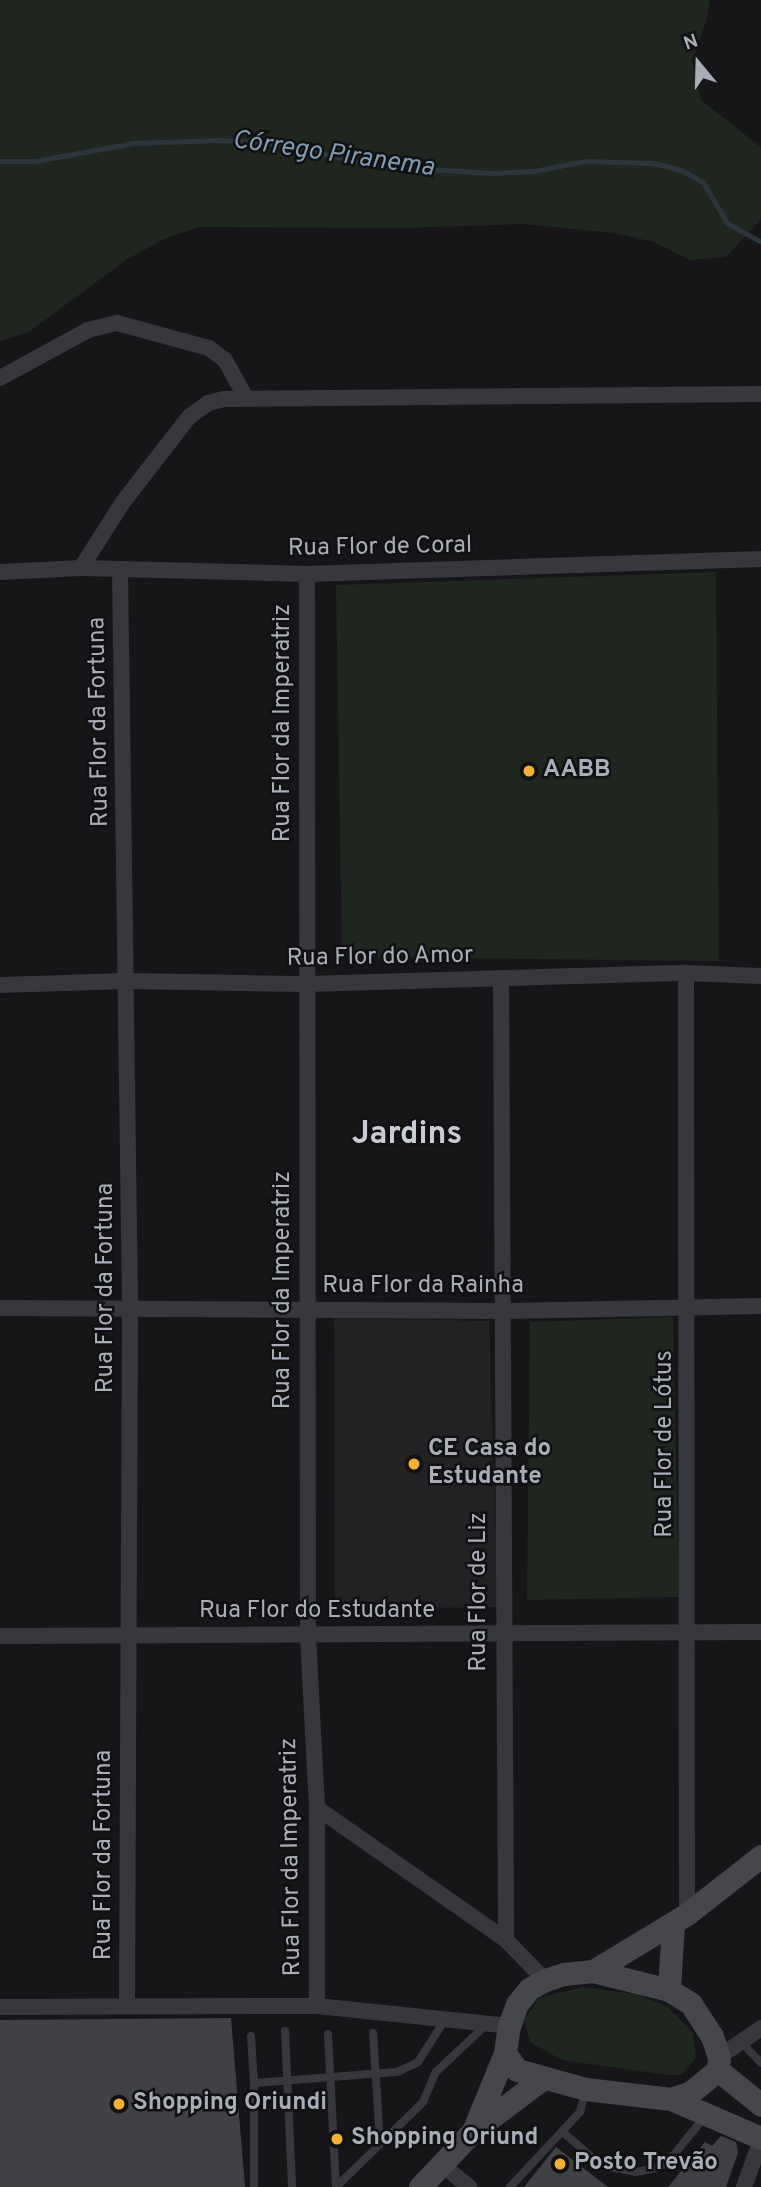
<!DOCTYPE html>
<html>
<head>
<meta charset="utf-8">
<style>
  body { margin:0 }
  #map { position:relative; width:761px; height:2187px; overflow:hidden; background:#161618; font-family:Overpass,sans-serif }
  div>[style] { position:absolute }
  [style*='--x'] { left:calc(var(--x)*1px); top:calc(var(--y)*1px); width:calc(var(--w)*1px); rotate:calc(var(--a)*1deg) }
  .built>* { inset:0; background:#222225 }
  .green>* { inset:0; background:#1e261f }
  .stream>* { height:5px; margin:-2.5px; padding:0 2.5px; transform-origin:2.5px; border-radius:2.5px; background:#2c353c }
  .building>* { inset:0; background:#404145 }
  .lane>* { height:8px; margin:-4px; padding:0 4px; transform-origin:4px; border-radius:4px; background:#37383d }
  .street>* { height:16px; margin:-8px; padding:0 8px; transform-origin:8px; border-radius:8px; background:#37383d }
  .secondary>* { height:23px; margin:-11.5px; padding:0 11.5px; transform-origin:11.5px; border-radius:11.5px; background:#45474d }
  .dots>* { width:19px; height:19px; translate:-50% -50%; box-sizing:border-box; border:4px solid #111113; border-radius:50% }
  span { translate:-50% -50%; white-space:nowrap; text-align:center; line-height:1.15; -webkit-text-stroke:5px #111113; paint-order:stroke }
  .street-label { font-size:24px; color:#a8adb8 }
  .poi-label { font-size:24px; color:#a8adb8; font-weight:700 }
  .left { translate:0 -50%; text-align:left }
  .water-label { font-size:26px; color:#7f9bb3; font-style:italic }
  .district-label { font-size:32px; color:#c9ccd4; font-weight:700 }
  .north { position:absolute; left:663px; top:28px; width:70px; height:70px; -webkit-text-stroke:5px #111113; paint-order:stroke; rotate:341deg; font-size:19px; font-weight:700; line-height:28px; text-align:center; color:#a8adb8 }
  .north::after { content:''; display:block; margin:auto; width:24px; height:32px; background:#a8adb8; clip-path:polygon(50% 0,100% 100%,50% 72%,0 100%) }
</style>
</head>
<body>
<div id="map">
  <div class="built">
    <i style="clip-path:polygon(334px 1318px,489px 1321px,498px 1607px,335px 1609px)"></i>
  </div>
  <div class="green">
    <i style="clip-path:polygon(0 0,710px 0,706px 22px,692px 60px,701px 100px,761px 147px,761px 219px,726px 257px,690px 260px,654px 242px,614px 233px,524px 224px,402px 228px,199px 227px,162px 240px,126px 260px,29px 332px,0 341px)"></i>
    <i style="clip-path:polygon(716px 572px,719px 961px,342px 957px,336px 585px)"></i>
    <i style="clip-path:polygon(673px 1317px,679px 1597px,527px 1600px,530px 1322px)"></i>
    <i style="clip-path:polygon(583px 1987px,636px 1994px,668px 2007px,693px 2033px,696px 2057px,682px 2075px,668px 2075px,562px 2060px,530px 2042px,524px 2020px,539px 1998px)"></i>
  </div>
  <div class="stream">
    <i style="--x:0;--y:161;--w:35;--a:0"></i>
    <i style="--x:35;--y:161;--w:100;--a:-10.4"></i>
    <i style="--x:133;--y:143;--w:88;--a:-2"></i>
    <i style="--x:221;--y:140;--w:57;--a:4"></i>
    <i style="--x:278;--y:144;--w:102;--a:12.4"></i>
    <i style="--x:378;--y:166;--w:114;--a:3.5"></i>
    <i style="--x:492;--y:173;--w:42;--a:-2.7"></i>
    <i style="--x:534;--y:171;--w:52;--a:-11.1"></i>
    <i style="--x:585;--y:161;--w:68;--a:1.7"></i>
    <i style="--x:653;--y:163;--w:29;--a:14"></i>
    <i style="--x:681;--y:170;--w:25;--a:29"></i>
    <i style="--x:703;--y:182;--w:48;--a:59.7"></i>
    <i style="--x:727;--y:223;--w:39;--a:29"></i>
  </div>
  <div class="building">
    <i style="clip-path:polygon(231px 2018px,245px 2187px,0 2187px,0 2020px)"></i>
    <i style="clip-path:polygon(721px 2136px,736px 2142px,738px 2153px,726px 2187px,668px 2187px,705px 2142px,712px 2146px)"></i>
    <i style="clip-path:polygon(556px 2147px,608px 2187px,524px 2187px)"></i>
  </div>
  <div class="lane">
    <i style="--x:285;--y:2031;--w:156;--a:87.4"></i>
    <i style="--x:373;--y:2033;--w:109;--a:86.3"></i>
    <i style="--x:328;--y:2034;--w:153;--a:87"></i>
    <i style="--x:251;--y:2036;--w:47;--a:86.3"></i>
    <i style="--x:741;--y:2042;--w:29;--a:46"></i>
    <i style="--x:564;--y:2133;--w:35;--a:41"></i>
    <i style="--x:590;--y:2156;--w:22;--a:30"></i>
    <i style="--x:609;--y:2167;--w:27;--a:10"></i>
    <i style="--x:636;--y:2172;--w:21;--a:-11"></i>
    <i style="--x:657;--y:2168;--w:13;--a:-29"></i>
    <i style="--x:668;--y:2162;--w:60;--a:-51"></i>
    <i style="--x:254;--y:2187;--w:104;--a:-90"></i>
    <i style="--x:254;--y:2083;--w:143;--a:-4.4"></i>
    <i style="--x:397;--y:2072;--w:23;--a:-25"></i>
    <i style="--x:418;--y:2062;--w:52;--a:-57.5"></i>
    <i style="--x:336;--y:2187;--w:122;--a:-44.3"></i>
    <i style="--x:423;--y:2102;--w:33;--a:-67"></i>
    <i style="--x:436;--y:2072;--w:70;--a:-43.3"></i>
    <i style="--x:510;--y:2187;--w:103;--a:-47"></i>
    <i style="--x:580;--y:2112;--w:21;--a:-76"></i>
  </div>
  <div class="street">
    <i style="--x:0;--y:378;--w:100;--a:-28.6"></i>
    <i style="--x:88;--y:330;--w:30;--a:-14"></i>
    <i style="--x:117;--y:323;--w:95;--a:15.2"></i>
    <i style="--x:209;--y:348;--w:20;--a:37"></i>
    <i style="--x:225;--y:360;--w:43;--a:61.1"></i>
    <i style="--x:81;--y:568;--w:78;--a:-57.5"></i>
    <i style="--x:123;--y:502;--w:108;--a:-52.2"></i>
    <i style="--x:189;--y:417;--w:24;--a:-36"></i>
    <i style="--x:208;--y:403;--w:16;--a:-14"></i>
    <i style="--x:224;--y:399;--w:537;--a:-0.53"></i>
    <i style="--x:120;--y:570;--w:739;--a:89.22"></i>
    <i style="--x:130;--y:1309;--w:697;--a:90.25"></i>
    <i style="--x:0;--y:572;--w:81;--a:-2.8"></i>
    <i style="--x:81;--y:568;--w:226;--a:1.5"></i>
    <i style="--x:307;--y:574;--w:454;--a:-1.9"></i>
    <i style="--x:307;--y:574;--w:1062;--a:89.95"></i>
    <i style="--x:308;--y:1636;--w:172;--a:87"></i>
    <i style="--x:317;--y:1808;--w:198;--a:90"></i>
    <i style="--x:686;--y:973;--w:941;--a:89.94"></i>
    <i style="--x:501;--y:978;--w:962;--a:89.7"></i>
    <i style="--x:506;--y:1940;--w:56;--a:45.7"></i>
    <i style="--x:0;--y:985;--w:128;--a:-1.8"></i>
    <i style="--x:128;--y:981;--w:179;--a:1"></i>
    <i style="--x:307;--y:984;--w:379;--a:-1.7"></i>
    <i style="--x:686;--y:973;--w:75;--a:2.3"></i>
    <i style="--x:0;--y:1308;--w:503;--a:0.34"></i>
    <i style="--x:503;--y:1311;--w:258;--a:-1.1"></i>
    <i style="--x:0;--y:1636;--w:761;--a:-0.3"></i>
    <i style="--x:317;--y:1808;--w:231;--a:34.9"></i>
    <i style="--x:0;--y:2007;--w:317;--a:-0.2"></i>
    <i style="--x:317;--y:2006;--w:193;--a:5.9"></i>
    <i style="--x:719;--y:2057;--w:51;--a:-34.6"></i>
    <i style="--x:441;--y:2164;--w:36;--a:39"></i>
    <i style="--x:744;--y:2187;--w:50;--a:-70.1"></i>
  </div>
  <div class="secondary">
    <i style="--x:593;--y:1971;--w:78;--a:14"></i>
    <i style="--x:669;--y:1990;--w:26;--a:32"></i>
    <i style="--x:691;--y:2004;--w:38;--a:57"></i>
    <i style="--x:712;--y:2036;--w:22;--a:72"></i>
    <i style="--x:719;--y:2057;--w:13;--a:94"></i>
    <i style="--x:718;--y:2070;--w:35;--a:141"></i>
    <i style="--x:691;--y:2092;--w:21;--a:161"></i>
    <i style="--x:671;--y:2099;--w:86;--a:-173.3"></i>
    <i style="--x:586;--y:2089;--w:72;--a:-164.6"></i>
    <i style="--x:517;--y:2070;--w:21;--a:-125"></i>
    <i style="--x:505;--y:2053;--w:27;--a:-82"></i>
    <i style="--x:509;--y:2026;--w:23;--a:-70"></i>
    <i style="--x:517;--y:2004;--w:19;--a:-51"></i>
    <i style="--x:529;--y:1989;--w:18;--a:-29"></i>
    <i style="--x:545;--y:1980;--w:20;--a:-18"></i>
    <i style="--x:564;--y:1974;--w:29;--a:-6"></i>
    <i style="--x:593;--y:1971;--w:110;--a:-31.2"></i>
    <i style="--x:687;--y:1914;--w:94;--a:-38.1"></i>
    <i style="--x:669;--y:1990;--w:67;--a:-86.6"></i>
    <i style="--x:718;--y:2070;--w:55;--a:39.1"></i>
    <i style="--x:671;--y:2099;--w:98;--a:23.4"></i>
    <i style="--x:473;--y:2131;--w:84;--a:-67.7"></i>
    <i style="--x:420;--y:2187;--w:77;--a:-46.6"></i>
    <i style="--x:473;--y:2131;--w:86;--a:-37"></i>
  </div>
  <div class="dots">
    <i style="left:529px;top:771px;background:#f2b134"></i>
    <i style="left:414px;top:1464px;background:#f2b134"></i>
    <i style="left:119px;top:2104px;background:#f2b134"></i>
    <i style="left:337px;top:2139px;background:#f2b134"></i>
    <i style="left:560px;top:2164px;background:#f2b134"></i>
  </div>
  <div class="street-label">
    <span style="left:380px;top:548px;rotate:-1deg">Rua Flor de Coral</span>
    <span style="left:100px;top:722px;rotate:-91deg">Rua Flor da Fortuna</span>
    <span style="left:284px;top:723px;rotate:-90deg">Rua Flor da Imperatriz</span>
    <span style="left:380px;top:958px;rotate:-1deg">Rua Flor do Amor</span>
    <span style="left:423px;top:1287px">Rua Flor da Rainha</span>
    <span style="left:107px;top:1288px;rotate:-90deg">Rua Flor da Fortuna</span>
    <span style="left:284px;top:1290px;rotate:-90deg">Rua Flor da Imperatriz</span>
    <span style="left:666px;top:1444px;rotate:-90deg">Rua Flor de Lótus</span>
    <span style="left:480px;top:1592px;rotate:-90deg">Rua Flor de Liz</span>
    <span style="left:317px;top:1612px">Rua Flor do Estudante</span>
    <span style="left:105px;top:1855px;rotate:-90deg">Rua Flor da Fortuna</span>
    <span style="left:292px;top:1857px;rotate:-91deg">Rua Flor da Imperatriz</span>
  </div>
  <div class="poi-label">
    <span class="left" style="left:543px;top:771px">AABB</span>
    <span class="left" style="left:428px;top:1464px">CE Casa do<br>Estudante</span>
    <span class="left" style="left:133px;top:2104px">Shopping Oriundi</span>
    <span class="left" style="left:351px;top:2139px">Shopping Oriund</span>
    <span class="left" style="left:574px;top:2164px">Posto Trevão</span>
  </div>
  <div class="water-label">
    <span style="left:333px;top:155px;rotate:8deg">Córrego Piranema</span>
  </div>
  <div class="district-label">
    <span style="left:407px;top:1135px">Jardins</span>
  </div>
  <div class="north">N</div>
</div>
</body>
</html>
